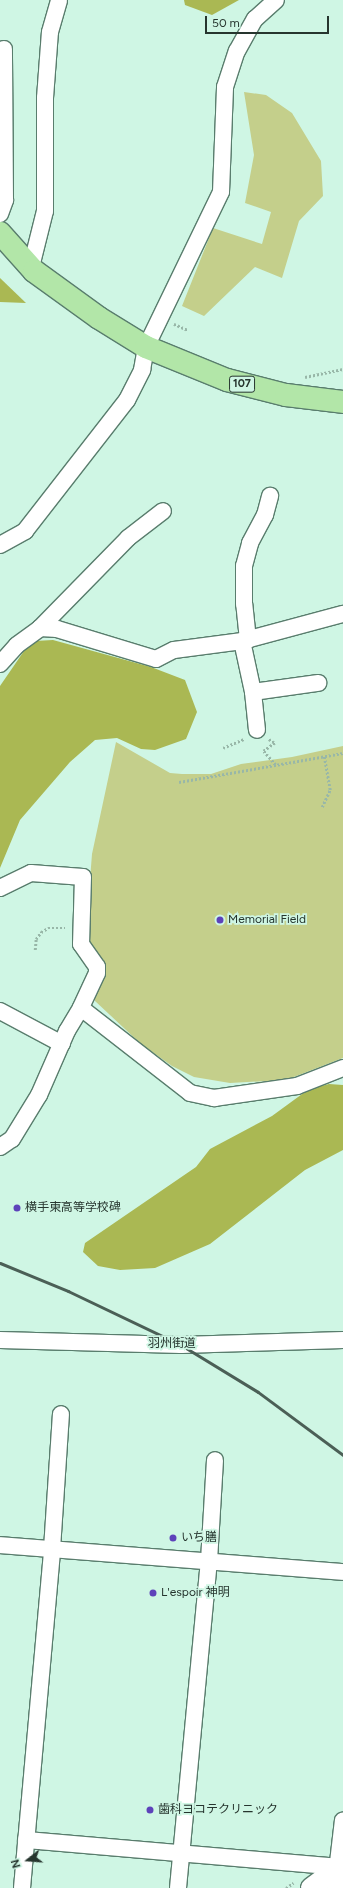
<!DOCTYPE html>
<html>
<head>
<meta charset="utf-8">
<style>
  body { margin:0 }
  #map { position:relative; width:343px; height:1888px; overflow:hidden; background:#cff6e4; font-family:Figtree,"Noto Sans JP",sans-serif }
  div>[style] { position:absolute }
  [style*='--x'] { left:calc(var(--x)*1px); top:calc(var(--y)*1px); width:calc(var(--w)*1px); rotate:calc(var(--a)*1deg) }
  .green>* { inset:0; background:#c4cf8b }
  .forest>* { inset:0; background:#aab853 }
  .path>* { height:2.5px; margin-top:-1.25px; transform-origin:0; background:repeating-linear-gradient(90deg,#98b7a8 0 2px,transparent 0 4px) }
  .roads { filter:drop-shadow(1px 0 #597d6d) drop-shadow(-1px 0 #597d6d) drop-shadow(0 1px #597d6d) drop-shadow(0 -1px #597d6d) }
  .minor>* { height:16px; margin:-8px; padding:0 8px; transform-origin:8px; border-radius:8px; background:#fff }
  .tertiary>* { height:20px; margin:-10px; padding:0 10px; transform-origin:10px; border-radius:10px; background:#fff }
  .trunk>* { height:22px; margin:-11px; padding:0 11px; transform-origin:11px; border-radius:11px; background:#b2e6a8 }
  .rail>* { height:3px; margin:-1.5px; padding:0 1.5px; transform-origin:1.5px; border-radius:1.5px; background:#4b5f56 }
  .dots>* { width:11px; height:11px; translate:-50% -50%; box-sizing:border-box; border:2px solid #cff6e4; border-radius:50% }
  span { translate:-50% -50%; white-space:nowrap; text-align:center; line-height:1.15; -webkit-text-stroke:3.5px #cff6e4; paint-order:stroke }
  .shield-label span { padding:1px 3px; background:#cff6e4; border:1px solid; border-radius:3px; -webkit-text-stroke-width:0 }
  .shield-label { font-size:11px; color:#26352e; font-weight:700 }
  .poi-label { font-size:12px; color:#26352e }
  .left { translate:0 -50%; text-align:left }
  .street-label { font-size:12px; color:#26352e }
  .north { position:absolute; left:8px; top:1840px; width:40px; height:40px; -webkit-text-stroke:3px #cff6e4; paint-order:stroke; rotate:253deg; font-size:11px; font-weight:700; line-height:16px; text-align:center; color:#26352e }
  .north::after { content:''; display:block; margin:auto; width:14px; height:18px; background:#26352e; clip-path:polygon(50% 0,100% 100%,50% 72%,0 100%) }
  .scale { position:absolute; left:205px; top:16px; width:124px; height:18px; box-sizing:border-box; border:2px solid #26352e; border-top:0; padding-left:5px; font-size:12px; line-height:14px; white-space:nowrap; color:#26352e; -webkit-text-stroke:3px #cff6e4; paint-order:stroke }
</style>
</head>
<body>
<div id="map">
  <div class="green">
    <i style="clip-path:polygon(244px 92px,266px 95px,292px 113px,321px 161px,323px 196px,299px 221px,282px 278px,255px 267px,204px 316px,182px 306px,213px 228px,262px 244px,271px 212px,245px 203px,254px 155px)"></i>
    <i style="clip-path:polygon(116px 742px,170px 773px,182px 774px,211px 774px,241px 764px,292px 757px,343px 746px,343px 1058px,286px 1080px,230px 1083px,194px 1077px,172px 1066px,141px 1044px,95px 1001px,93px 995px,104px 979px,99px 960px,85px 943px,92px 854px)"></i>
  </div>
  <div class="forest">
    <i style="clip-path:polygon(184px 0,239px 0,212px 15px,185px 5px)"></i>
    <i style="clip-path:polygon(0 278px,26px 303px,0 302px)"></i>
    <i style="clip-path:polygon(53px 640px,151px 667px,185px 680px,197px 712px,186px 739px,155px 750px,141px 749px,117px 738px,95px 740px,70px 762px,20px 820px,0 868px,0 686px,24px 651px,35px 641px)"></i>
    <i style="clip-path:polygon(329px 1084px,343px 1085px,343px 1150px,305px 1170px,210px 1244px,155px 1268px,120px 1270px,98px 1266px,83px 1252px,85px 1243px,196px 1167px,210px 1149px,272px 1116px,309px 1089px)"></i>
  </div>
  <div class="path">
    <i style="--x:174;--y:324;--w:15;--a:23"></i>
    <i style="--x:305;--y:377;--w:39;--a:-12"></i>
    <i style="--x:269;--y:739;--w:7;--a:34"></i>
    <i style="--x:275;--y:743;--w:14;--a:144"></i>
    <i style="--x:264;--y:751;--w:18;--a:49"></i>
    <i style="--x:223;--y:748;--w:23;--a:-23"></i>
    <i style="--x:179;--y:782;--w:167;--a:-10"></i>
    <i style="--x:322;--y:807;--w:19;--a:-65"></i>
    <i style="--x:330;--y:790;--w:34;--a:-100"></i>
    <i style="--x:35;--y:950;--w:11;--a:-85"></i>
    <i style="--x:36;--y:939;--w:9;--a:-54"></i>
    <i style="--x:41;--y:932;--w:8;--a:-30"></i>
    <i style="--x:48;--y:928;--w:17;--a:0"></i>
    <i style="--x:286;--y:1888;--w:9;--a:-36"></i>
  </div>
  <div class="roads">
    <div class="minor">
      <i style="--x:0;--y:214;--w:15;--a:-70"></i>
      <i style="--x:5;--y:200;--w:151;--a:-90.4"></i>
      <i style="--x:31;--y:267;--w:58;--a:-76"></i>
      <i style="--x:45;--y:211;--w:113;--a:-90"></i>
      <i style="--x:45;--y:98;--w:66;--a:-85.7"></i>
      <i style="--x:50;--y:32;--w:33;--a:-74"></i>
      <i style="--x:0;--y:545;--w:29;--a:-29"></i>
      <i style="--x:25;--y:531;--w:166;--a:-52.1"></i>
      <i style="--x:127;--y:400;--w:34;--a:-63"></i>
      <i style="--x:142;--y:370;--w:23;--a:-80"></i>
      <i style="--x:146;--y:347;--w:172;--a:-64.2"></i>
      <i style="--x:221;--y:192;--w:105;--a:-87.8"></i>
      <i style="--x:225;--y:87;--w:38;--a:-72"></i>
      <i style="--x:237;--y:51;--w:37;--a:-61"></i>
      <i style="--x:255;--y:19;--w:28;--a:-42"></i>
      <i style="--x:40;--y:628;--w:126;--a:-45.6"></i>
      <i style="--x:128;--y:538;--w:44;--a:-37.6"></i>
      <i style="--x:248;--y:640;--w:36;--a:-96"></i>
      <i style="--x:244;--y:604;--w:38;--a:-90"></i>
      <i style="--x:244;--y:566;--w:24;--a:-75"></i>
      <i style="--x:250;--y:543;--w:32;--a:-62"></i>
      <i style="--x:265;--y:515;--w:20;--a:-75"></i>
      <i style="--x:242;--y:641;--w:52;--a:77.8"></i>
      <i style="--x:253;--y:692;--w:38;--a:84"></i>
      <i style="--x:0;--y:664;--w:25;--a:-48"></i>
      <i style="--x:17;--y:645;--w:29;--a:-36"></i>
      <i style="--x:40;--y:628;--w:17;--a:3"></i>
      <i style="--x:57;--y:629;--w:103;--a:16.9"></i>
      <i style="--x:156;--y:659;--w:20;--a:-27"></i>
      <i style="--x:174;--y:650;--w:69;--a:-7.5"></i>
      <i style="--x:242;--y:641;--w:105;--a:-15"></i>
      <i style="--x:253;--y:692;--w:66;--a:-7.9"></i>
      <i style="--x:0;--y:888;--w:34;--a:-26"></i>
      <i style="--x:31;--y:873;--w:52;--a:4.4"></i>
      <i style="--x:83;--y:877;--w:67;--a:91.7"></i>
      <i style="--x:81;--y:944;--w:28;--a:55"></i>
      <i style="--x:97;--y:967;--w:6;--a:90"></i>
      <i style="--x:97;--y:973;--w:38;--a:115"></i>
      <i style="--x:0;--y:1011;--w:70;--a:28"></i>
      <i style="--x:0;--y:1147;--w:14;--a:-34"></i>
      <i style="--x:12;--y:1139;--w:52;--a:-58.5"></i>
      <i style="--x:39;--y:1095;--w:70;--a:-66.4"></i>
      <i style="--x:67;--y:1031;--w:27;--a:-59"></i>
      <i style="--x:81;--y:1008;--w:138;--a:37.9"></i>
      <i style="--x:190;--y:1093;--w:25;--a:12"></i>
      <i style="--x:214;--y:1098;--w:84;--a:-8.2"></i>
      <i style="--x:297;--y:1086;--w:49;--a:-21.4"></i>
      <i style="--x:0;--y:1340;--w:181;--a:1.6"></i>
      <i style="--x:181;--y:1345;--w:162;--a:-1.8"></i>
      <i style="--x:0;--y:1545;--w:344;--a:4.5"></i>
      <i style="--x:26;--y:1840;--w:313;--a:4.9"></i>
      <i style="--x:22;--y:1888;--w:340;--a:-84.9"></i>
      <i style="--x:52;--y:1549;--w:135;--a:-86.2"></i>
      <i style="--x:178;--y:1888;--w:328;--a:-84.6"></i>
      <i style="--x:209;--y:1561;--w:101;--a:-86.6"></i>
      <i style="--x:335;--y:1888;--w:68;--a:-83.3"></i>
    </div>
    <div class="tertiary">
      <i style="--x:311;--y:1888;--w:40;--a:-37"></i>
    </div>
    <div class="trunk">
      <i style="--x:0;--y:233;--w:51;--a:48.2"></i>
      <i style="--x:34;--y:271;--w:80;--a:35.9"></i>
      <i style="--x:99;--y:318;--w:55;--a:31.7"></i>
      <i style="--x:146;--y:347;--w:87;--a:22.2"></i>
      <i style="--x:227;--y:380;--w:61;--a:14.3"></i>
      <i style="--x:286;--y:395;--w:57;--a:7"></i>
    </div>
  </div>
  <div class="rail">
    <i style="--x:0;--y:1263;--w:74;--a:22.4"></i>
    <i style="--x:68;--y:1291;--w:125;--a:25.5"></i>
    <i style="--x:181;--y:1345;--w:90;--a:31.4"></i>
    <i style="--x:258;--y:1392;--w:106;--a:36.5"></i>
  </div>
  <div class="dots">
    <i style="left:220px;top:920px;background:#5d42ba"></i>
    <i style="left:17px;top:1208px;background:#5d42ba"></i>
    <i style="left:173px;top:1538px;background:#5d42ba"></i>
    <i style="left:153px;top:1593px;background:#5d42ba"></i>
    <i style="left:150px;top:1810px;background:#5d42ba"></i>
  </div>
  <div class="shield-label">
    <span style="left:242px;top:384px">107</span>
  </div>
  <div class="poi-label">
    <span class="left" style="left:228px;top:920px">Memorial Field</span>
    <span class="left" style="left:25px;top:1208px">横手東高等学校碑</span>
    <span class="left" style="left:181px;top:1538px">いち膳</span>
    <span class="left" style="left:161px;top:1593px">L'espoir 神明</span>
    <span class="left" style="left:158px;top:1810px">歯科ヨコテクリニック</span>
  </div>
  <div class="street-label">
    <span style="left:172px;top:1344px">羽州街道</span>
  </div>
  <div class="north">N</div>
  <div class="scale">50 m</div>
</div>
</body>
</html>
